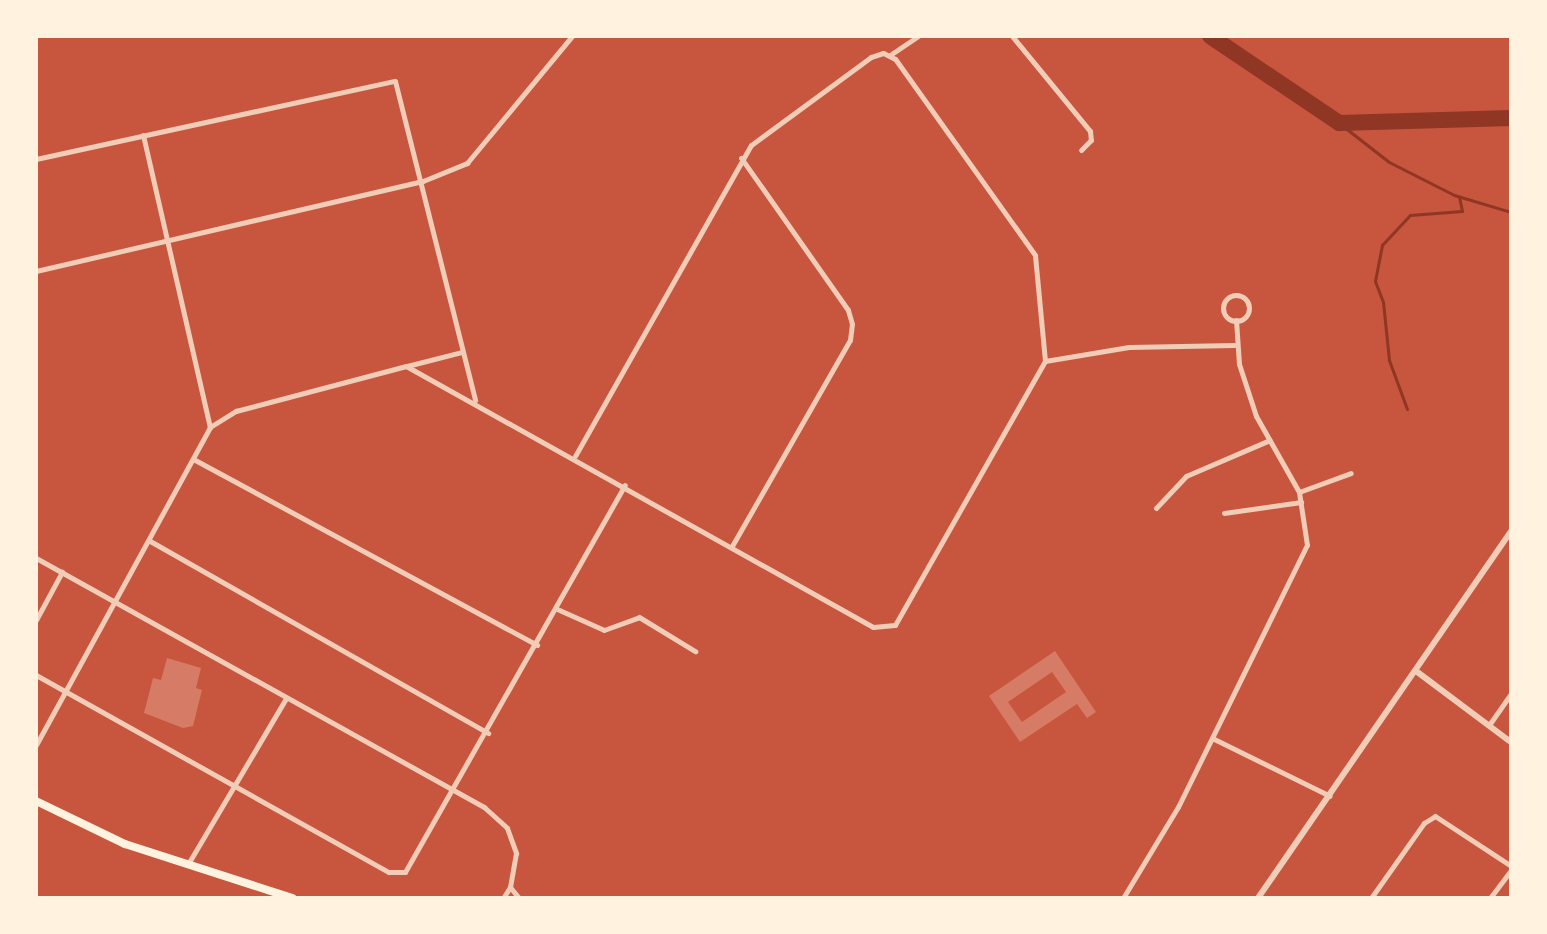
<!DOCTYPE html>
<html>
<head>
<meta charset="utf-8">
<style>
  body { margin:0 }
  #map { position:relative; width:1547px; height:934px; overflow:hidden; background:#c8553d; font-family:"Public Sans",sans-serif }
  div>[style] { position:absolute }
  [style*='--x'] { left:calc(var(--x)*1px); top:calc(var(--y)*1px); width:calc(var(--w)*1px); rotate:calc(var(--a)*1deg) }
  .stream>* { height:3px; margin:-1.5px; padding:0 1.5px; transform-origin:1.5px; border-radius:1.5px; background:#8f3625 }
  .river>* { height:16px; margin:-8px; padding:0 8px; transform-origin:8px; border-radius:8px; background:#8f3625 }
  .building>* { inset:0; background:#d67c66 }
  .minor>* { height:5px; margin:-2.5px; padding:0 2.5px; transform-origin:2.5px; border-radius:2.5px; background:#f1ccb7 }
  .minor>.ring { margin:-2.5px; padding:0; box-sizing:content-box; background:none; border:5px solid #f1ccb7; border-radius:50% }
  .tertiary>* { height:6px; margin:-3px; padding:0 3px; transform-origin:3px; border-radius:3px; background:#f1ccb7 }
  .trunk>* { height:8px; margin:-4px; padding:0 4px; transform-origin:4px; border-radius:4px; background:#fff3e0 }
  span { translate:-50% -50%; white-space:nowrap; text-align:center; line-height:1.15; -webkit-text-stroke:7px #fff3e0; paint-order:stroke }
  .frame { position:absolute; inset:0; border:38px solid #fff3e0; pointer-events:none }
</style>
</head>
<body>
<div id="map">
  <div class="stream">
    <i style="--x:1339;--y:123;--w:63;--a:38"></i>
    <i style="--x:1389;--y:162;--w:73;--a:26.9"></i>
    <i style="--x:1454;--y:195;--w:59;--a:16.6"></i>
    <i style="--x:1407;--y:409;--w:52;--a:-110.2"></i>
    <i style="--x:1389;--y:360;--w:58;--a:-95.9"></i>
    <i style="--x:1383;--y:302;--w:22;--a:-111"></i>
    <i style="--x:1375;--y:281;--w:37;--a:-79"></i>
    <i style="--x:1382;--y:245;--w:41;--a:-47"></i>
    <i style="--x:1410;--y:215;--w:52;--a:-4.4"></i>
    <i style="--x:1462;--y:211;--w:14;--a:-102"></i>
  </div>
  <div class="river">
    <i style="--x:1210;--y:36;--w:156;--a:34"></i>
    <i style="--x:1339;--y:123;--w:172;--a:-1.7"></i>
  </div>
  <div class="building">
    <i style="clip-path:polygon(evenodd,1055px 651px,1096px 712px,1087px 718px,1077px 704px,1020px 742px,989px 696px,1055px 651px,1052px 672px,1066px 692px,1022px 722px,1008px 702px,1052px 672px)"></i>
    <i style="clip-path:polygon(167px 658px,201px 668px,196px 688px,202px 690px,193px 726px,183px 728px,144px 713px,153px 678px,161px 680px)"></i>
  </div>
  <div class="minor">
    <i style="--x:1012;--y:36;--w:123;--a:50.6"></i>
    <i style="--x:1090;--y:131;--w:9;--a:84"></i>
    <i style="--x:1091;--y:140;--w:14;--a:135"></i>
    <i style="--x:890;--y:55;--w:34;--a:-34"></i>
    <i style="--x:143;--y:135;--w:300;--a:77.1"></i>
    <i style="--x:36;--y:159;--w:367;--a:-12.3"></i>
    <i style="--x:395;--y:81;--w:329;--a:75.9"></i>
    <i style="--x:36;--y:271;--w:397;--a:-13.1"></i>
    <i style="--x:423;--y:181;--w:48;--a:-22.2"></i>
    <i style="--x:467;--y:163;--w:165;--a:-50.4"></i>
    <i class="ring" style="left:1223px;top:295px;width:21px;height:21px"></i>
    <i style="--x:1045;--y:361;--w:85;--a:-9.5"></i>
    <i style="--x:1129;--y:347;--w:105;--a:-1.1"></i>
    <i style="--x:407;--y:366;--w:57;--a:-14.3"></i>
    <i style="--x:195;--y:460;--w:389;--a:28.4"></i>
    <i style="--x:1299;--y:492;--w:55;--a:-20.1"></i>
    <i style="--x:1156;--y:508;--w:44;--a:-46.8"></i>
    <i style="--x:1186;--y:476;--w:91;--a:-23.2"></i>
    <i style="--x:1224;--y:513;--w:78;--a:-8.1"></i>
    <i style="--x:150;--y:541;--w:389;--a:29.6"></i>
    <i style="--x:732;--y:546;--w:237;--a:-60.2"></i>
    <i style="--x:850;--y:340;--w:16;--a:-83"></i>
    <i style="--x:852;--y:324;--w:15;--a:-106"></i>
    <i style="--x:848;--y:310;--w:186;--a:-125.1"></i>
    <i style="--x:36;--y:558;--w:513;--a:29.07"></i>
    <i style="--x:484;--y:807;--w:31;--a:42"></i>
    <i style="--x:507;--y:828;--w:27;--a:70"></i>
    <i style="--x:516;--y:853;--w:35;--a:100"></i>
    <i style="--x:510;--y:887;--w:13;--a:122"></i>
    <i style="--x:557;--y:609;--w:51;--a:24.1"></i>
    <i style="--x:604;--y:630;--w:37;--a:-20"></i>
    <i style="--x:639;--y:617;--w:66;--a:31.3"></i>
    <i style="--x:36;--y:620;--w:55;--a:-61.6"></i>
    <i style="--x:36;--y:675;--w:404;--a:29.2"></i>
    <i style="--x:389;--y:872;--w:16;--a:0"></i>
    <i style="--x:405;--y:872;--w:445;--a:-60.4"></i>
    <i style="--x:1489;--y:725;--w:39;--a:-55"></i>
    <i style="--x:1212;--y:738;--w:131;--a:26.2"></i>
    <i style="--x:36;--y:745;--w:362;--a:-61.3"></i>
    <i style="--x:210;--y:427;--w:31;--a:-32"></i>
    <i style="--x:236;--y:411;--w:176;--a:-14.8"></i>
    <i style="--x:406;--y:366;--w:535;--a:29.2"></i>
    <i style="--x:873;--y:627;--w:22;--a:-5"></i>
    <i style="--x:895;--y:625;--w:304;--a:-60.4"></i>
    <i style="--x:1045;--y:361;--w:106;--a:-95.4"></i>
    <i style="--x:1035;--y:255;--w:241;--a:-125.5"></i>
    <i style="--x:895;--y:59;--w:13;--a:-153"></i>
    <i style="--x:883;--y:53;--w:13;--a:162"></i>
    <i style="--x:871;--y:57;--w:149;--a:143.7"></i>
    <i style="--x:751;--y:145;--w:357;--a:119.5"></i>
    <i style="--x:188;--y:864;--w:193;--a:-59.4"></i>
    <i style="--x:510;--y:887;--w:14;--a:51"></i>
    <i style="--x:1123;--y:898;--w:106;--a:-58.9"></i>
    <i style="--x:1178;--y:807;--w:292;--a:-63.8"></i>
    <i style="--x:1307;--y:545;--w:54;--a:-98.6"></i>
    <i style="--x:1299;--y:492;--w:87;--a:-119.5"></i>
    <i style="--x:1256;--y:416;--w:55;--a:-108.1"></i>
    <i style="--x:1239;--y:364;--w:44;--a:-93.9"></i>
    <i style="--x:1371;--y:898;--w:92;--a:-54.8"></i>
    <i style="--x:1424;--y:823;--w:13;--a:-32"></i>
    <i style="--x:1435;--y:816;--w:91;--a:33.3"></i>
    <i style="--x:1490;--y:898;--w:35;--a:-53"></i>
  </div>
  <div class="tertiary">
    <i style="--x:1416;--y:671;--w:119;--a:36.8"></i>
    <i style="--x:1258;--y:898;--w:446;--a:-55.4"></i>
  </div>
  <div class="trunk">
    <i style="--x:36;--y:801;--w:99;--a:25.8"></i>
    <i style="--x:125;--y:844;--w:176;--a:17.9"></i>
  </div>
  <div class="frame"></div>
</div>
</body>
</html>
